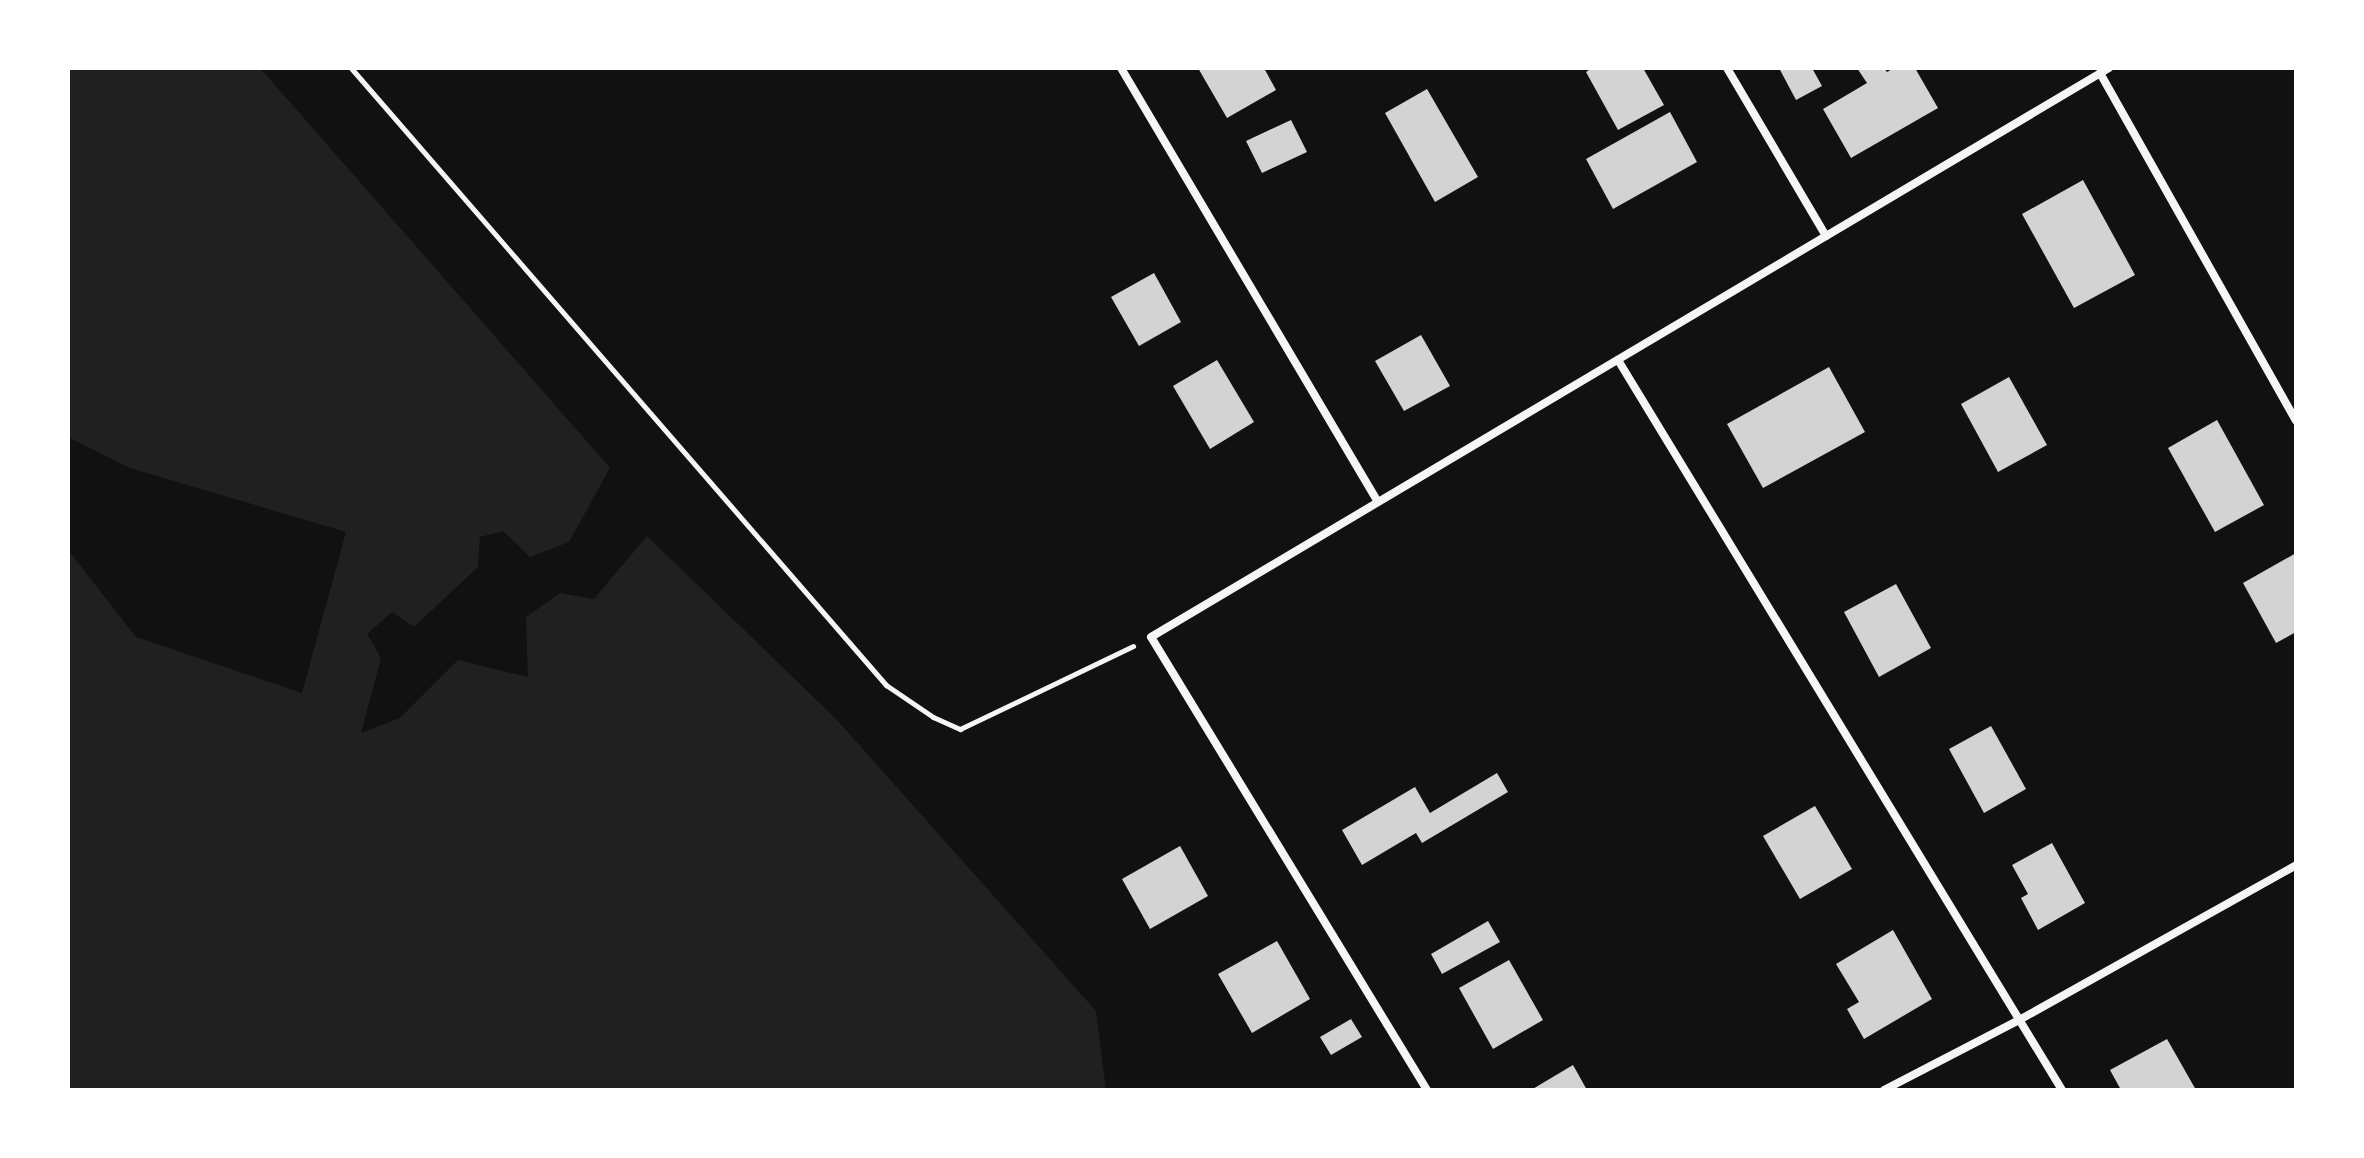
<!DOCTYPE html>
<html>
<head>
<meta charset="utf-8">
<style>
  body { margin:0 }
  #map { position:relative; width:2364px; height:1158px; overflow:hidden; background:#111; font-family:Helvetica,sans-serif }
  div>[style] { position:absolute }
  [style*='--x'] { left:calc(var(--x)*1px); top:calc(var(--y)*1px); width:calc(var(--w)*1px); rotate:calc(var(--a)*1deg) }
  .green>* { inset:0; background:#202020 }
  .building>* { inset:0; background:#d3d3d3 }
  .path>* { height:5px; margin:-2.5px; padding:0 2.5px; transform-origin:2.5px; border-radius:2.5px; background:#f5f5f5 }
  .minor>* { height:8px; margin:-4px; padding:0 4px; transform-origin:4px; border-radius:4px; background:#f5f5f5 }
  span { translate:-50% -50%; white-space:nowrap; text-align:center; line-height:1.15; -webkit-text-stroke:6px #fff; paint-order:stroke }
  .frame { position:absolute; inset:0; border:70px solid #fff; pointer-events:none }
</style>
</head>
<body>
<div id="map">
  <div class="green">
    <i style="clip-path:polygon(68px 68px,260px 68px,610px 468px,569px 542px,530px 557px,503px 531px,480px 537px,478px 567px,414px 627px,392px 612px,367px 634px,381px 658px,361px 733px,400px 718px,458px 660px,528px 677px,526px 617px,560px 593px,594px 599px,647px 536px,837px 720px,1096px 1011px,1106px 1090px,68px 1090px,68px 550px,136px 637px,302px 693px,346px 532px,130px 468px,68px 437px)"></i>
  </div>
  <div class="building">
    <i style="clip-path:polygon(1198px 68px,1264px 68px,1276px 90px,1227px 118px)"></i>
    <i style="clip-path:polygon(1592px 68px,1643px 68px,1664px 105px,1618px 130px,1586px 72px)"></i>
    <i style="clip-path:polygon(1779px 68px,1812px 68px,1822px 86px,1796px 100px)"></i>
    <i style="clip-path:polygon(1857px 68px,1884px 68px,1887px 72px,1894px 68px,1915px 68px,1938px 108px,1851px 158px,1823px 109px,1867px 83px)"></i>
    <i style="clip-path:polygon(1427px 89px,1478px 177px,1435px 202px,1385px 113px)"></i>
    <i style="clip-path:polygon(1670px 112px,1697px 162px,1613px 209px,1586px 159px)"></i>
    <i style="clip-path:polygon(1291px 120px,1307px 152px,1262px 173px,1246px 141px)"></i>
    <i style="clip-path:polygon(2083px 180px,2135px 275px,2074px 308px,2022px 214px)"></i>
    <i style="clip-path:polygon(1154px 273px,1181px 322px,1139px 346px,1111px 297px)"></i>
    <i style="clip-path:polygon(1421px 335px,1450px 386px,1404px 411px,1375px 361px)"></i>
    <i style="clip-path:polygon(1217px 360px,1254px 422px,1210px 449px,1173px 386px)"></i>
    <i style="clip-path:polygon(1829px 367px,1865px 432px,1763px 488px,1727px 424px)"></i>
    <i style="clip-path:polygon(2009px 377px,2047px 445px,1998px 472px,1961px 404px)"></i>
    <i style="clip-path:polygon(2217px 420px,2264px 505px,2215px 532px,2168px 448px)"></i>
    <i style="clip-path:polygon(2296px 553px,2296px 632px,2276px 643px,2243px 583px)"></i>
    <i style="clip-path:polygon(1896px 584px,1931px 648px,1879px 677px,1844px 612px)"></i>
    <i style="clip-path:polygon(1991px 726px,2026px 789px,1984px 813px,1949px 749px)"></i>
    <i style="clip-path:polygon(1497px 773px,1508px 792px,1422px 843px,1416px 833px,1362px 865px,1342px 830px,1415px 787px,1430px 813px)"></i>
    <i style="clip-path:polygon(1815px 806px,1852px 869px,1800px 899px,1763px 836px)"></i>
    <i style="clip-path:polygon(2052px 843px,2085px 903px,2038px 930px,2021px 898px,2028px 894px,2012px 865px)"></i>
    <i style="clip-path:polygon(1180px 846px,1208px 896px,1150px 929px,1122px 879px)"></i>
    <i style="clip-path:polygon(1488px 921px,1500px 942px,1442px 974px,1431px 954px)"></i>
    <i style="clip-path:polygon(1893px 930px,1932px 999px,1864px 1039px,1847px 1009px,1859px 1002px,1836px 964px)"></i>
    <i style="clip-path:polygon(1277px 941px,1310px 999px,1252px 1033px,1218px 974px)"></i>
    <i style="clip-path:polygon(1509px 960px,1543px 1020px,1493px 1049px,1459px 988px)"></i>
    <i style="clip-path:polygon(1351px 1019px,1362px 1037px,1331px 1055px,1320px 1037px)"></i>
    <i style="clip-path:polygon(2167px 1039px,2196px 1090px,2121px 1090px,2110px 1070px)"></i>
    <i style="clip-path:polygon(1573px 1065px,1587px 1090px,1531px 1090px)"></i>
  </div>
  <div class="path">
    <i style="--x:351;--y:68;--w:817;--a:49.07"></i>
    <i style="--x:886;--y:685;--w:57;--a:34.2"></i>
    <i style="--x:933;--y:717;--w:30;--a:24"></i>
    <i style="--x:960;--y:729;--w:192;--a:-25.6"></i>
  </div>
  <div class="minor">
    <i style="--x:1121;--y:68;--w:504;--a:59.37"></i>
    <i style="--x:1727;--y:68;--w:195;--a:59.5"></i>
    <i style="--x:2100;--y:73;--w:399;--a:60.6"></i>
    <i style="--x:1618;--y:360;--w:854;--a:58.69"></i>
    <i style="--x:1427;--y:1090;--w:530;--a:-121.35"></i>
    <i style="--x:1151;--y:637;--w:1114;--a:-30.71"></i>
    <i style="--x:1884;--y:1090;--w:154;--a:-27.4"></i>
    <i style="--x:2021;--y:1019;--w:315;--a:-29.2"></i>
  </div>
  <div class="frame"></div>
</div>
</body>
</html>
